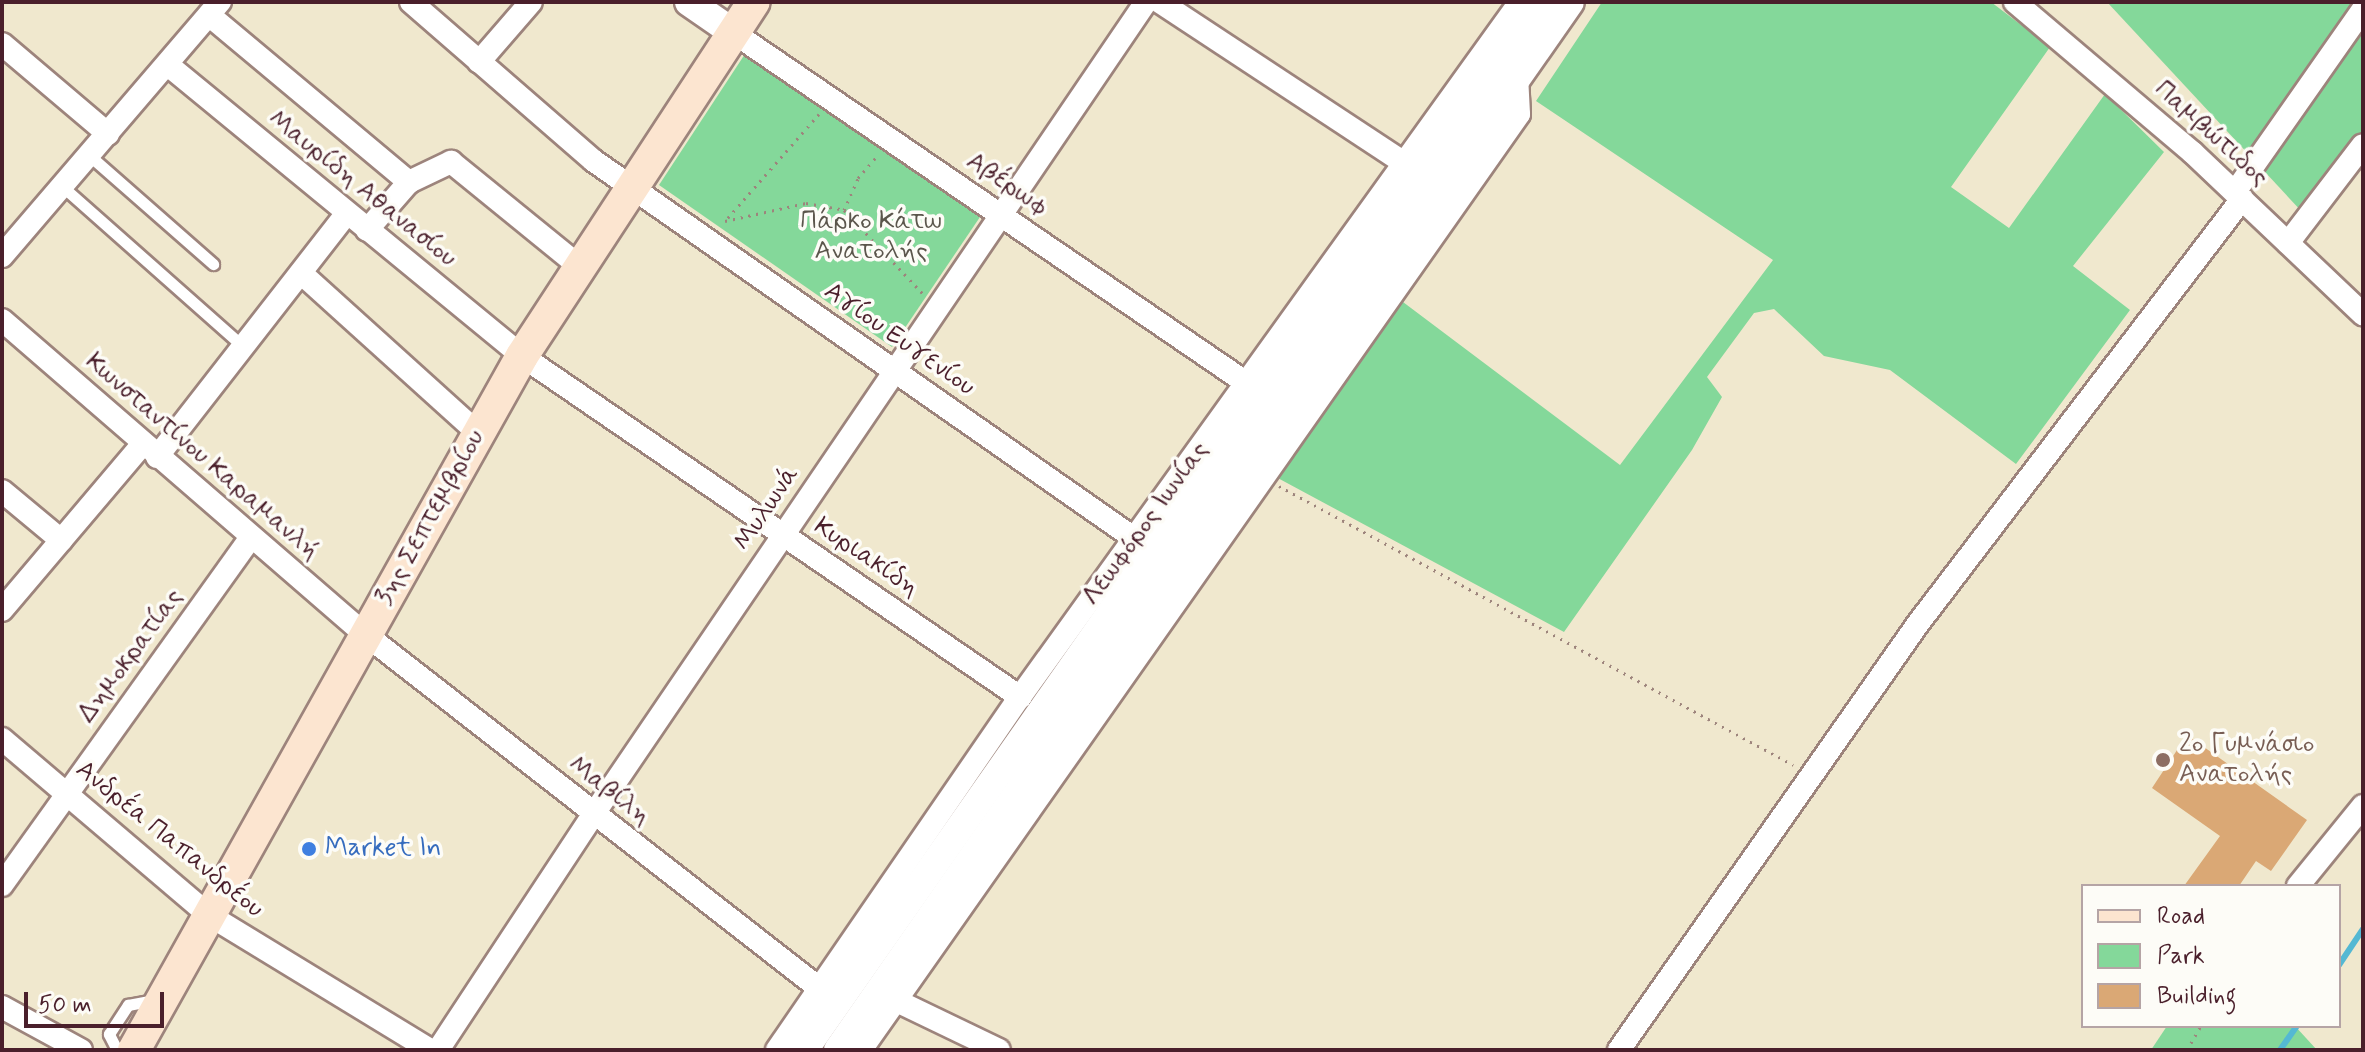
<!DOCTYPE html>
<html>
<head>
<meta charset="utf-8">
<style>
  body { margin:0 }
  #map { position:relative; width:2365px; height:1052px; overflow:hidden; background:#f0e8ce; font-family:Mynerve,sans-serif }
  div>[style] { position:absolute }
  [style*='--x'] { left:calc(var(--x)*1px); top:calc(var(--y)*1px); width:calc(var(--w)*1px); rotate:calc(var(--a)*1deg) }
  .green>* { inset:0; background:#84d89a }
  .stream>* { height:6px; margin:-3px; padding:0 3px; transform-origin:3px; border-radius:3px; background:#54b8d3 }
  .building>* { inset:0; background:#daa875 }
  .path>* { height:3px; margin-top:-1.5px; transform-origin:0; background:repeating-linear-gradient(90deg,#9d847c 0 2px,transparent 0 8px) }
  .roads { filter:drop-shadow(2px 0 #9d847c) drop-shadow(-2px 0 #9d847c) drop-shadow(0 2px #9d847c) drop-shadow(0 -2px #9d847c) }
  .service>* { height:11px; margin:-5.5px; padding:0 5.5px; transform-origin:5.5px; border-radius:5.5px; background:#fff }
  .minor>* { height:22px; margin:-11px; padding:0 11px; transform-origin:11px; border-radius:11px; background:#fff }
  .tertiary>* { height:28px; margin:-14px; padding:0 14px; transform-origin:14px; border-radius:14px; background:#fff }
  .secondary>* { height:32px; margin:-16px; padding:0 16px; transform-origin:16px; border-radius:16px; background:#fce5d0 }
  .dots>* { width:22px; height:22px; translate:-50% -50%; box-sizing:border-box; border:4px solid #fdfcf7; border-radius:50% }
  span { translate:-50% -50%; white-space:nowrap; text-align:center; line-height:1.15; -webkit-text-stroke:7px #fdfcf7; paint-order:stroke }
  .street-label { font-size:26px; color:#4a1f2b }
  .park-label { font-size:26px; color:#5b564c }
  .education-label { font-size:26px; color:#785e54 }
  .left { translate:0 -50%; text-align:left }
  .shop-label { font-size:26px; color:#366cbe }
  .frame { position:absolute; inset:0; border:4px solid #4a1f2b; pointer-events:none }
  .legend { position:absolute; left:2081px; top:884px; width:260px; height:144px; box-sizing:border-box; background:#fdfcf7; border:2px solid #b5a4a5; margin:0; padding:10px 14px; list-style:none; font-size:24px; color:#4a1f2b }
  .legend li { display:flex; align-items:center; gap:16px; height:40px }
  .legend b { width:40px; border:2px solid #b5a4a5 }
  .scale { position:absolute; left:24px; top:992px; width:140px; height:36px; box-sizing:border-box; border:4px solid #4a1f2b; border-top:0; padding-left:10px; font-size:24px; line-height:28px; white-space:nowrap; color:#4a1f2b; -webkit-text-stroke:6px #fdfcf7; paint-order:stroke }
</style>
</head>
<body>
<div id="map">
  <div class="green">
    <i style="clip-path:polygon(1602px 2px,1991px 2px,2050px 47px,1951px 187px,2009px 228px,2105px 94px,2164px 152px,2073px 266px,2130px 310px,2016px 464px,1890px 370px,1824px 356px,1774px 309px,1754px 313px,1707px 377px,1722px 397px,1692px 450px,1564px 632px,1274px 476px,1399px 299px,1620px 465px,1773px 260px,1536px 101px)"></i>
    <i style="clip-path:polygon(2107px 2px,2363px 2px,2363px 157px,2303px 213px)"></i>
    <i style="clip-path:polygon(745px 54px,980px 217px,892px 347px,659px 185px)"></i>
    <i style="clip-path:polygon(2167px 1026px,2295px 1026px,2317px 1050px,2151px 1050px)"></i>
  </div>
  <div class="stream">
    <i style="--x:2339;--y:965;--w:43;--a:-56.3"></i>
    <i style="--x:2280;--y:1050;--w:29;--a:-55"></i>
  </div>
  <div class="building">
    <i style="clip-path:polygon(2187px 735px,2307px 820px,2271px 871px,2256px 861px,2239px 886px,2184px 886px,2220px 836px,2152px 788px)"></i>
  </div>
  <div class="path">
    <i style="--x:819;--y:114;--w:142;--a:131.3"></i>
    <i style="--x:725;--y:221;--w:83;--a:-12.5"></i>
    <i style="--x:806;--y:203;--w:39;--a:10"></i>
    <i style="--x:844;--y:210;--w:117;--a:46.7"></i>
    <i style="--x:844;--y:210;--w:35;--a:-66"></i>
    <i style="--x:858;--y:178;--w:29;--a:-49"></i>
    <i style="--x:1279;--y:486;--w:585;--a:28.49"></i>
    <i style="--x:2187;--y:1050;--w:28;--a:-60"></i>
  </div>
  <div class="roads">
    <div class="service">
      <i style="--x:90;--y:156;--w:164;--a:41.3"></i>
      <i style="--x:63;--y:187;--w:240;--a:41.5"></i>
      <i style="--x:117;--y:1050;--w:18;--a:-117"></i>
      <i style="--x:109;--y:1034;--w:35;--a:-57"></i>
      <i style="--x:128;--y:1005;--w:26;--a:-11"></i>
    </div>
    <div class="minor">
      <i style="--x:411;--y:2;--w:242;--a:41"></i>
      <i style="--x:594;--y:161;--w:660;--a:34.94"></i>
      <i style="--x:1160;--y:2;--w:292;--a:33.4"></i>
      <i style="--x:2015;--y:2;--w:232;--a:40.3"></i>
      <i style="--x:2192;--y:152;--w:236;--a:43.5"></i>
      <i style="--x:209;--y:15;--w:261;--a:39.9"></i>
      <i style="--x:734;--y:33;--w:622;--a:34.33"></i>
      <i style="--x:2;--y:44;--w:139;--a:40.3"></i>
      <i style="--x:479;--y:62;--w:79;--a:-49.1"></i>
      <i style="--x:168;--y:65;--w:458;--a:39.4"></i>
      <i style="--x:522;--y:356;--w:604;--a:34.4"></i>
      <i style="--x:2235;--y:192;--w:223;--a:-55"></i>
      <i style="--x:367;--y:230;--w:64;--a:-48.8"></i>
      <i style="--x:409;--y:182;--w:47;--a:-25.5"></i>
      <i style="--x:451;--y:162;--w:166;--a:39.1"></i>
      <i style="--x:2288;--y:243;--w:123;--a:-52.6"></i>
      <i style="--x:2;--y:256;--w:335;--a:-49.4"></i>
      <i style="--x:301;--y:273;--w:239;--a:42.1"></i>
      <i style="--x:2;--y:320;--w:481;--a:40.9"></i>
      <i style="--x:366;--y:635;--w:576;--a:37.94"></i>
      <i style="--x:157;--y:457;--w:309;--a:-52.1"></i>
      <i style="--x:2;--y:491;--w:77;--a:39.7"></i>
      <i style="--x:2;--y:610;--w:218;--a:-49.7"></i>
      <i style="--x:2;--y:739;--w:272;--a:40.4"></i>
      <i style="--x:209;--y:915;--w:259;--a:31.4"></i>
      <i style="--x:2;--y:885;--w:427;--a:-54.4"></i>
      <i style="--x:2298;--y:886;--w:103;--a:-50.9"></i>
      <i style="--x:897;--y:1001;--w:113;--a:25.7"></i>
      <i style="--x:2;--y:1007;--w:90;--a:28.6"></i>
      <i style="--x:438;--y:1050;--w:282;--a:-56.6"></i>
      <i style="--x:593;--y:815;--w:983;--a:-55.78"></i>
      <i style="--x:777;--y:1050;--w:429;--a:-55.5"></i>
      <i style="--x:1020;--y:697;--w:856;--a:-54.27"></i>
      <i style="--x:861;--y:1050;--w:1144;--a:-54.89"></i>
      <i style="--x:1519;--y:114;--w:35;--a:-93"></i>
      <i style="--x:1619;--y:1050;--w:519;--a:-54.96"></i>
      <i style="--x:1917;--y:625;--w:536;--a:-52.66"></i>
    </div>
    <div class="tertiary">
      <i style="--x:689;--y:2;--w:55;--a:34.6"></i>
      <i style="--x:804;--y:1050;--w:1280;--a:-54.96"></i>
      <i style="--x:838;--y:1050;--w:1278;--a:-55.07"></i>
    </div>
    <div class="secondary">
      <i style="--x:134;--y:1050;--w:795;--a:-60.79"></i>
      <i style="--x:522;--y:356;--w:423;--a:-56.8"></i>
    </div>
  </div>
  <div class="dots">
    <i style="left:2163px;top:760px;background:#8d6e63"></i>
    <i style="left:309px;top:849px;background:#3f7fe0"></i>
  </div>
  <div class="street-label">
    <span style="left:2211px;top:134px;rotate:42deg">Παμβώτιδος</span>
    <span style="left:1007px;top:185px;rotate:34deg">Αβέρωφ</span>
    <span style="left:362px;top:189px;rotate:39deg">Μαυρίδη Αθανασίου</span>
    <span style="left:899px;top:340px;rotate:35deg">Αγίου Ευγενίου</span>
    <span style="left:202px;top:457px;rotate:41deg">Κωνσταντίνου Καραμανλή</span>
    <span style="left:767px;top:509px;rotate:-56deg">Μυλωνά</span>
    <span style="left:431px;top:518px;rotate:-61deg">3ης Σεπτεμβρίου</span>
    <span style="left:1146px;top:524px;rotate:-54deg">Λεωφόρος Ιωνίας</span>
    <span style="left:866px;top:558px;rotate:34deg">Κυριακίδη</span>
    <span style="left:131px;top:656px;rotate:-54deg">Δημοκρατίας</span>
    <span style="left:609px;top:791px;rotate:38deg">Μαβίλη</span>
    <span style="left:169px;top:840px;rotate:39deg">Ανδρέα Παπανδρέου</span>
  </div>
  <div class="park-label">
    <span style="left:871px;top:237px">Πάρκο Κάτω<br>Ανατολής</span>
  </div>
  <div class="education-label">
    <span class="left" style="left:2179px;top:760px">2ο Γυμνάσιο<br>Ανατολής</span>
  </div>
  <div class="shop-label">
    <span class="left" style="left:325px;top:849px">Market In</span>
  </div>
  <div class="frame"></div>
  <ul class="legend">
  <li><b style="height:10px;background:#fce5d0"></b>Road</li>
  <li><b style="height:22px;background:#84d89a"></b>Park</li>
  <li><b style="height:22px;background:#daa875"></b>Building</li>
  </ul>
  <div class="scale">50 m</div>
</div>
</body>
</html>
